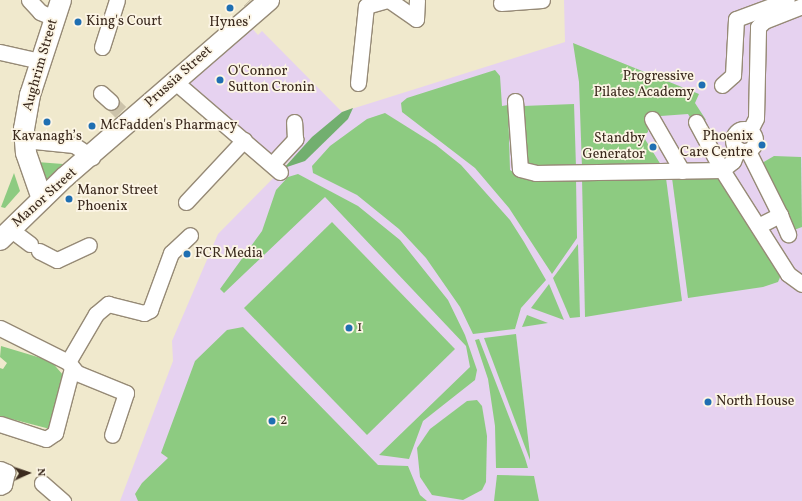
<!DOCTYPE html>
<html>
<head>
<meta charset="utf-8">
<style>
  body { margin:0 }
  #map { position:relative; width:802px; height:501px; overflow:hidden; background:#f0e9cd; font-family:Vollkorn,serif }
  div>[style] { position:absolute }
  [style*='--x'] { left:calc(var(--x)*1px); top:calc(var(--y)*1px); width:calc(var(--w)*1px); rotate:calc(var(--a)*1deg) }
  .built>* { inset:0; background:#e6d2f0 }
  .green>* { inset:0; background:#8dcb81 }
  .forest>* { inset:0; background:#72af6f }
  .minor-tunnel>* { height:15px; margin-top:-7.5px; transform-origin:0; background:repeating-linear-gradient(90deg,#ccc3aa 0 15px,transparent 0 23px) }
  .roads { filter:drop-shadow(1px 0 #968a76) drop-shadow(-1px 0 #968a76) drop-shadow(0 1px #968a76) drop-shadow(0 -1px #968a76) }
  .minor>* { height:15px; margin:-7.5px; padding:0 7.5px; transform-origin:7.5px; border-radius:7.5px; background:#fff }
  .minor>.ring { margin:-7.5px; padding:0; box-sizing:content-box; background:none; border:15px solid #fff; border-radius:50% }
  .major>* { height:20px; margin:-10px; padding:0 10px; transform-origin:10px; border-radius:10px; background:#fff }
  .dots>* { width:11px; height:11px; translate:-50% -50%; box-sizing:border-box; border:2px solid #fcf5e5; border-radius:50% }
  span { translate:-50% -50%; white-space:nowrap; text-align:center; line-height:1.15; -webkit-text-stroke:3.5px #fcf5e5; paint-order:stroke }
  .poi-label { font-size:14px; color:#3b2a1e }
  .left { translate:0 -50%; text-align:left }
  .right { translate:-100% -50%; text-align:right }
  .street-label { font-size:14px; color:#3b2a1e }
  .north { position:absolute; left:8px; top:453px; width:40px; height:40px; -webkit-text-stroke:3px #fcf5e5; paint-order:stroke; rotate:87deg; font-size:11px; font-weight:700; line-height:16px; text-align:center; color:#3b2a1e }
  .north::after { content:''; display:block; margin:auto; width:14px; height:18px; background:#3b2a1e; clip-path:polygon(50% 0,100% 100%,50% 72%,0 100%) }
</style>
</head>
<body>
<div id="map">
  <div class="built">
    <i style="clip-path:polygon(564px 0,802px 0,802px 501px,120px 501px,173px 361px,172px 341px,218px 234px,301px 150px,283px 167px,220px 110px,215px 114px,182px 83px,250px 26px,258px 35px,262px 31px,342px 112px,565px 42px)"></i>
  </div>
  <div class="green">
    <i style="clip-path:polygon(573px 43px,699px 94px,695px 103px,706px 120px,693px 122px,688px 114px,647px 117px,648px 132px,643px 136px,661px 165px,582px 168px,579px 82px)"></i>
    <i style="clip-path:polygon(495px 70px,500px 76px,502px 106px,508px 105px,510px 170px,527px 180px,576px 178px,577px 238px,552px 274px,509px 208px,475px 168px,402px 112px,401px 103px,407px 98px)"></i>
    <i style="clip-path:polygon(574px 104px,576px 167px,545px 168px,525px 162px,523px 106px)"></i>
    <i style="clip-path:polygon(385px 113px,436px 145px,461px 165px,510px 220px,524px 242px,546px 280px,521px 308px,515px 329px,473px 334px,460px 307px,426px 258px,399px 229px,357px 195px,313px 173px,312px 166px,330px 146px,367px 119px)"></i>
    <i style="clip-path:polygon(774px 156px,801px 157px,802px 227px,794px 230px,762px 163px)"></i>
    <i style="clip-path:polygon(37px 162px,63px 164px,43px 183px)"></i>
    <i style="clip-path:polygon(14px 173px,20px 191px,5px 208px,1px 207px)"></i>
    <i style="clip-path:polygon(298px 174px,358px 206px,400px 240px,448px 300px,465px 335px,477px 370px,475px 380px,423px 421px,409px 459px,379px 455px,470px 367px,466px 346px,325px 197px,224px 293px,220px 289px,262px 231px,276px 190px,288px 177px)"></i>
    <i style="clip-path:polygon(582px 178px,666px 178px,682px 301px,585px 317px)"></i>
    <i style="clip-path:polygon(672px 178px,717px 178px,725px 182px,781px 275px,778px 282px,763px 287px,688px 298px)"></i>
    <i style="clip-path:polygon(332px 222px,455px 349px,367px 435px,244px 308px)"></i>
    <i style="clip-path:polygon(578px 244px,580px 317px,570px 318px,553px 278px)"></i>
    <i style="clip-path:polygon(549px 284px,564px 320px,531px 308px)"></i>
    <i style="clip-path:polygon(527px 315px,548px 323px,522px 327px)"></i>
    <i style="clip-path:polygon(243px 327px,378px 465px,408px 466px,420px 495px,427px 501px,138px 501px,135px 494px,142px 483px,168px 458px,161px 453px,195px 361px,227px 330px)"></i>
    <i style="clip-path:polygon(516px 334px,530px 455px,530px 460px,484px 338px)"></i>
    <i style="clip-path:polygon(479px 339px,525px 458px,528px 468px,496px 468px,495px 426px,488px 379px,475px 340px)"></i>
    <i style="clip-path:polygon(1px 346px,51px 361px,63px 375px,50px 429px,0 416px,0 368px,3px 369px,7px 363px,0 357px)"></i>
    <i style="clip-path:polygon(477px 400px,482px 406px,487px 436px,486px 482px,482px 490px,463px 500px,432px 495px,420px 477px,417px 448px,430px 429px,467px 401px)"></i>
    <i style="clip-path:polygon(497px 475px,534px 476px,539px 501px,494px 501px)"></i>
  </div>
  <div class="forest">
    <i style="clip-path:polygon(353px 108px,348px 119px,305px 161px,284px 168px,312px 137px,342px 112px)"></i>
  </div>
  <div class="minor-tunnel">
    <i style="--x:249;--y:0;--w:1;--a:45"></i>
    <i style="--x:111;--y:102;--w:14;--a:45"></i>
  </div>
  <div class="roads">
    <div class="minor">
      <i style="--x:29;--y:0;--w:16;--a:47"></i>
      <i style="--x:40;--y:12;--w:15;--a:23"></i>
      <i style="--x:389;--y:0;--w:33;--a:35"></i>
      <i style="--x:416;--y:19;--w:19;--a:-87"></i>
      <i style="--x:501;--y:3;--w:41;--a:-4.2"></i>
      <i style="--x:102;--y:47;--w:49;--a:-72.3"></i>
      <i style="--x:0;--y:52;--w:41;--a:12.7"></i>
      <i style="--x:173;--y:80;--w:141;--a:40.7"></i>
      <i style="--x:358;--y:83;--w:77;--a:-84.1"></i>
      <i style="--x:366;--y:6;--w:22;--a:-16"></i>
      <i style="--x:722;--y:85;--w:15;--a:-42"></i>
      <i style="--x:733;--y:75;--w:56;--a:-86.9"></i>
      <i style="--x:736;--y:19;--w:54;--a:-20.4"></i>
      <i style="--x:101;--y:93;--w:13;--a:42"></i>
      <i style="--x:515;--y:101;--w:68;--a:85.8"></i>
      <i style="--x:520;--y:169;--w:16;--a:14"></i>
      <i style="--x:536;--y:173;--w:186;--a:-0.9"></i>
      <i style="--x:722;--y:170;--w:123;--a:57.6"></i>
      <i style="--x:788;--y:274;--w:17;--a:36"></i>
      <i style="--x:652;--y:119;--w:60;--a:60"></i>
      <i style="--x:696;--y:122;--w:55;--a:61.6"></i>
      <i style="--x:722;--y:170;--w:14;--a:-39"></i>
      <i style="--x:733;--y:161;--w:13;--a:-67"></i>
      <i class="ring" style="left:733px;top:129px;width:7px;height:7px"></i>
      <i style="--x:750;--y:130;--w:13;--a:-63"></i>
      <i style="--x:756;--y:118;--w:91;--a:-88.7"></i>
      <i style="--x:758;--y:27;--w:8;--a:-45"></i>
      <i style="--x:764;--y:21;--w:41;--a:-21.5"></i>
      <i style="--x:24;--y:140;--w:50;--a:5.7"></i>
      <i style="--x:74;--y:145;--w:22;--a:34"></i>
      <i style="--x:748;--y:151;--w:72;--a:63.4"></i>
      <i style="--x:273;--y:163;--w:33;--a:-47"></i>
      <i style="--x:295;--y:139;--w:17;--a:-93"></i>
      <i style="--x:186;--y:202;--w:85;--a:-46.9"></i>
      <i style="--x:758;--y:226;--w:25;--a:-27"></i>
      <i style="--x:780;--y:215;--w:21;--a:67"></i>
      <i style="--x:10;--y:229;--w:25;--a:37"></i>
      <i style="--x:39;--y:251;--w:20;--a:27"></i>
      <i style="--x:57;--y:260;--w:35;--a:-25"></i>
      <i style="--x:0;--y:328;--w:76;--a:26.6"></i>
      <i style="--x:68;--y:362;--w:14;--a:51"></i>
      <i style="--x:77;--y:373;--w:53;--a:22.2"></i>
      <i style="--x:126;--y:393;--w:44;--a:108.4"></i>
      <i style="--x:68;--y:362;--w:56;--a:-59.7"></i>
      <i style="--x:96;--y:314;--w:16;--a:-40"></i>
      <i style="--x:108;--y:304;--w:37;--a:14"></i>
      <i style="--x:144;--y:313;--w:7;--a:-27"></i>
      <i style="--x:150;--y:310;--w:61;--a:-69.8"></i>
      <i style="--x:171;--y:253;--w:26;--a:-43"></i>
      <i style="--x:0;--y:424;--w:48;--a:18.1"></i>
      <i style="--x:46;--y:439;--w:11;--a:-34"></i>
      <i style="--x:55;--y:433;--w:67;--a:-75.3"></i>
      <i style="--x:0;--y:469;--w:8;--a:23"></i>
      <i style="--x:7;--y:472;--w:13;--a:103"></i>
      <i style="--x:4;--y:485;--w:4;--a:153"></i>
      <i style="--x:42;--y:483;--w:28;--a:41"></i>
    </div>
    <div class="major">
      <i style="--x:42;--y:199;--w:49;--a:-109.2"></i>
      <i style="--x:26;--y:153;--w:24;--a:-95"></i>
      <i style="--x:24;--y:129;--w:35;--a:-80"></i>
      <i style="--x:30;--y:95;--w:100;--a:-71.9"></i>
      <i style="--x:0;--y:240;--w:91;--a:-44.1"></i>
      <i style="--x:65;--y:177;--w:270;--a:-40.9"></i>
    </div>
  </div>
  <div class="dots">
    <i style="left:230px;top:8px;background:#1f6fb2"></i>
    <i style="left:78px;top:22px;background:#1f6fb2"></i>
    <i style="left:220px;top:80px;background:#1f6fb2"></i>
    <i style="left:702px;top:85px;background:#1f6fb2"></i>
    <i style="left:47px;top:122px;background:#1f6fb2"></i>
    <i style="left:92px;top:126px;background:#1f6fb2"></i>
    <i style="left:762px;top:145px;background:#1f6fb2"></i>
    <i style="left:653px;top:147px;background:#1f6fb2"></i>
    <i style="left:69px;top:199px;background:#1f6fb2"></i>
    <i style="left:187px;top:254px;background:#1f6fb2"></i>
    <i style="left:349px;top:328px;background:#1f6fb2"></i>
    <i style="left:708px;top:402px;background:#1f6fb2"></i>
    <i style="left:272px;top:421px;background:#1f6fb2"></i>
  </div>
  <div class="poi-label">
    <span class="left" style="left:86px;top:22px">King's Court</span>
    <span style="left:230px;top:23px">Hynes'</span>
    <span class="left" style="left:228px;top:80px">O'Connor<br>Sutton Cronin</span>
    <span class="right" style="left:694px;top:85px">Progressive<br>Pilates Academy</span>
    <span class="left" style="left:100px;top:126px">McFadden's Pharmacy</span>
    <span style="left:47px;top:137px">Kavanagh’s</span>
    <span class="right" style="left:753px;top:145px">Phoenix<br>Care Centre</span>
    <span class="right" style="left:645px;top:147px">Standby<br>Generator</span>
    <span class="left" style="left:77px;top:199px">Manor Street<br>Phoenix</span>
    <span class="left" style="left:195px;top:254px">FCR Media</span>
    <span class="left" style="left:357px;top:328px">1</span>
    <span class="left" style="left:716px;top:402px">North House</span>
    <span class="left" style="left:280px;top:421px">2</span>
  </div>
  <div class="street-label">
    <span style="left:41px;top:65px;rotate:-74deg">Aughrim Street</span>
    <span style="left:179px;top:77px;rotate:-42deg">Prussia Street</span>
    <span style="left:45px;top:198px;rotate:-42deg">Manor Street</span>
  </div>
  <div class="north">N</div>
</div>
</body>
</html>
